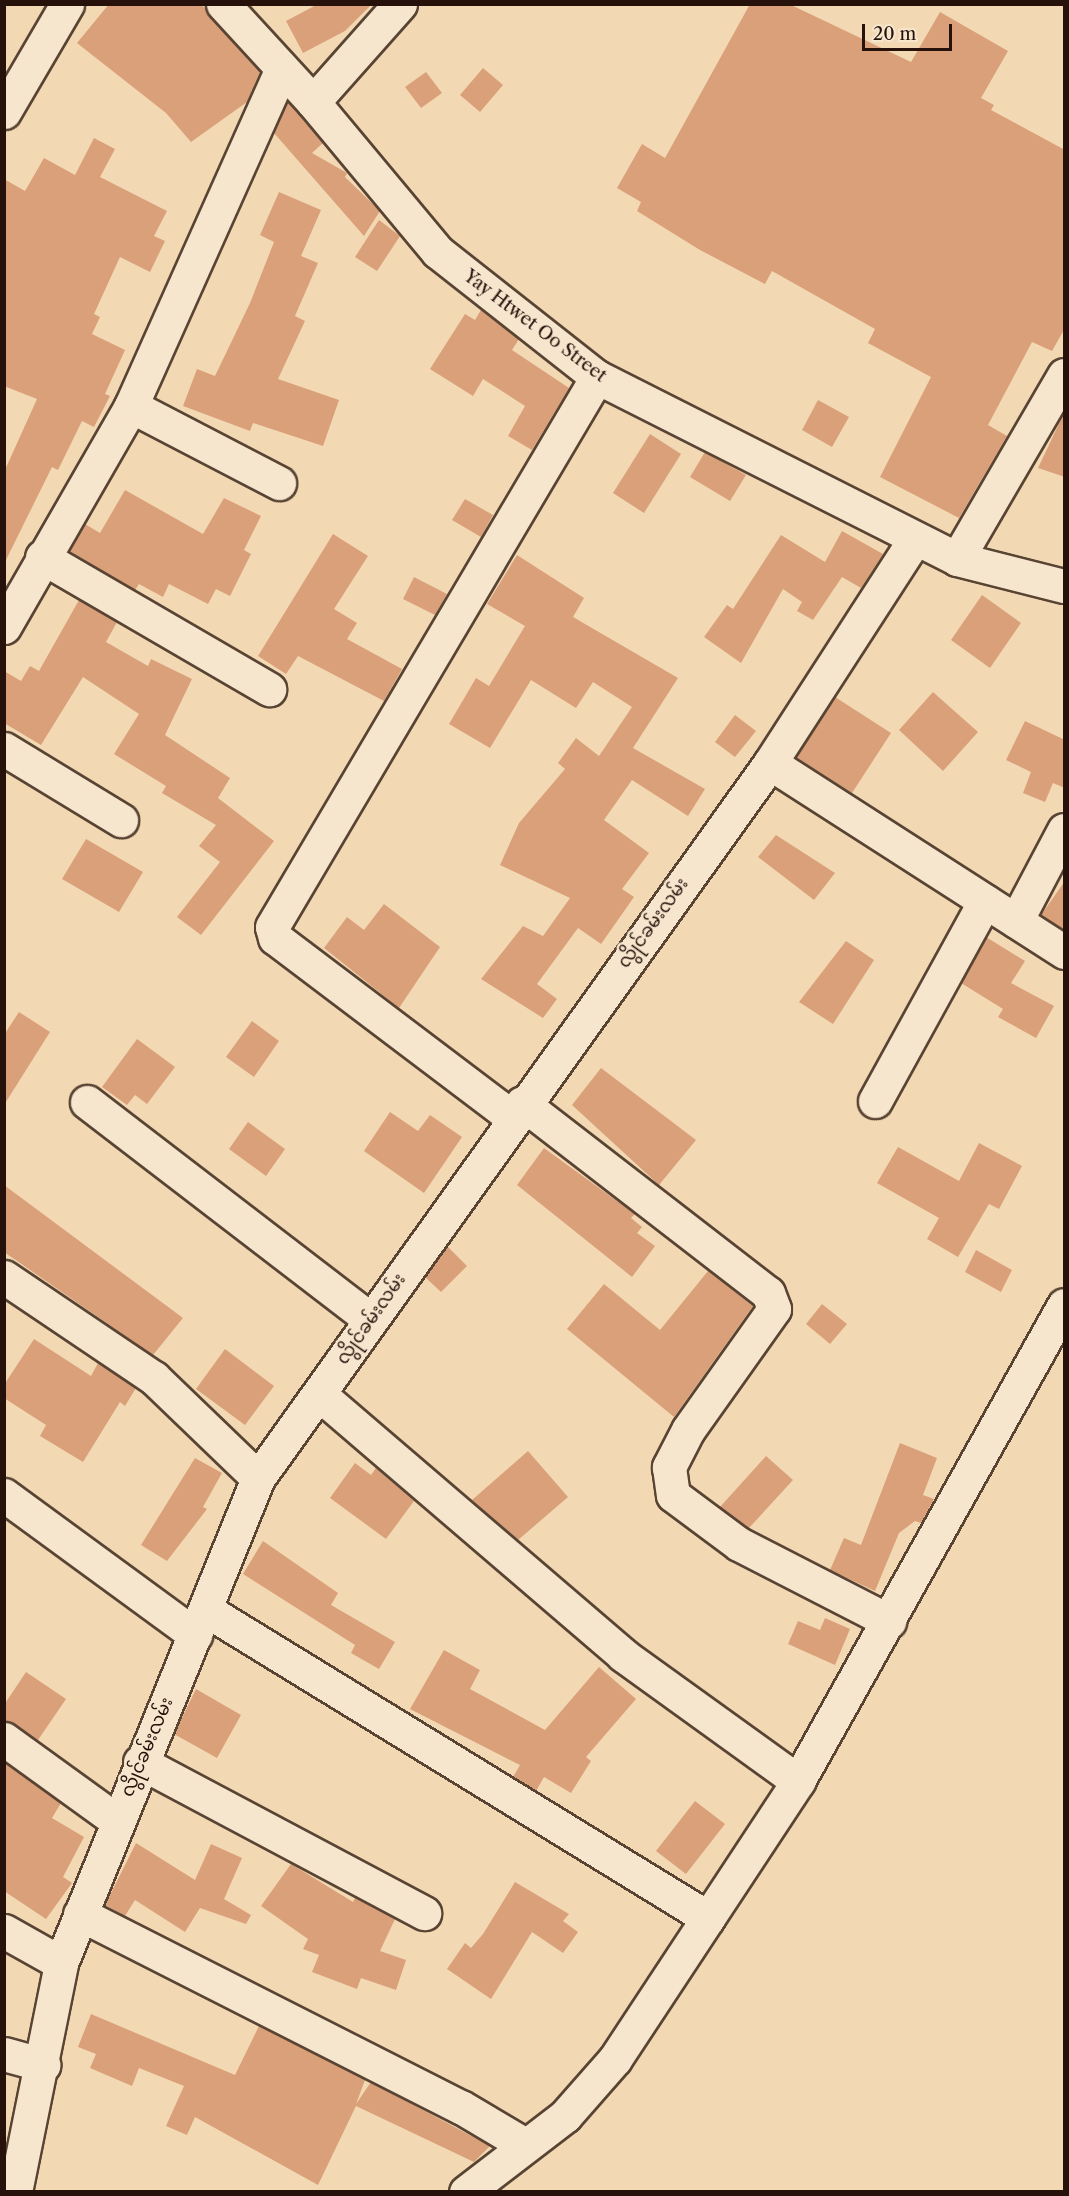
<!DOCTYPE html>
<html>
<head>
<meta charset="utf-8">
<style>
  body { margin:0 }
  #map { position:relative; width:1069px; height:2196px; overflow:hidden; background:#f2d9b4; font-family:"Libre Caslon Text","Noto Sans Myanmar",serif }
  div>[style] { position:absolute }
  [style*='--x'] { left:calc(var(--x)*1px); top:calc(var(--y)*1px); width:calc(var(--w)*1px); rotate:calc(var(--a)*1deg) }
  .building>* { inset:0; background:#daa079 }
  .roads { filter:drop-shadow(2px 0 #594434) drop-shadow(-2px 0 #594434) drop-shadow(0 2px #594434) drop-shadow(0 -2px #594434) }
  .minor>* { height:33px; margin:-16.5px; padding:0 16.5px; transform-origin:16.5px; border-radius:16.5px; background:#f7e6ce }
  span { translate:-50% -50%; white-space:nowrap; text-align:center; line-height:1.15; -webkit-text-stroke:5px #f7e6ce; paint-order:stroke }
  .street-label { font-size:18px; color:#26120a }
  .frame { position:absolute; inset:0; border:6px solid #26120a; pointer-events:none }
  .scale { position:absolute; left:862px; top:24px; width:90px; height:27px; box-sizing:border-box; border:3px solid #26120a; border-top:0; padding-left:8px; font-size:18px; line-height:21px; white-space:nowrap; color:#26120a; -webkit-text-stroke:4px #f7e6ce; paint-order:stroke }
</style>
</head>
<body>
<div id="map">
  <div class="building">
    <i style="clip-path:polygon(109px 4px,201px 4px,260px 72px,247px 102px,191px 142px,166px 113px,77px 43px)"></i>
    <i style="clip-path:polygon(318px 4px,372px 4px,345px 31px,303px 53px,286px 21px)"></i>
    <i style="clip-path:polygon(750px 4px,789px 4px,911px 62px,940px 12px,1008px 51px,981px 98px,994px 105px,991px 110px,1065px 150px,1065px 328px,1052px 351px,1032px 342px,988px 425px,1007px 436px,959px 518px,880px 477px,931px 377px,868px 343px,875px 329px,772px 271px,765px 284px,700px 250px,637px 211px,641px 202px,617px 188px,642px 144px,665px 158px)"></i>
    <i style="clip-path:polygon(483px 68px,503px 85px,480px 112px,460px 95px)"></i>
    <i style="clip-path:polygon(426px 72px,442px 93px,421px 108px,405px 87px)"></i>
    <i style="clip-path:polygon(288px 102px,323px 143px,312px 153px,347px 173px,345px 177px,380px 211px,364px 236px,274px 133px)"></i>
    <i style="clip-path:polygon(94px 138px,115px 149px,100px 177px,167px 211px,154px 236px,165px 241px,150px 272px,120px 257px,94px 314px,100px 317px,92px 334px,125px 350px,105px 394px,110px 396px,94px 427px,82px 421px,58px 470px,52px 467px,4px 564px,4px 472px,37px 399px,4px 386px,4px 179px,25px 191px,44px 158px,75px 175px)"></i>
    <i style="clip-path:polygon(279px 192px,321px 210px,301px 256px,318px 263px,295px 316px,305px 321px,278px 379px,339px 400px,323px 446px,253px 423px,250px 431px,183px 406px,197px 369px,215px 376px,250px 303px,274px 242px,260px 235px)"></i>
    <i style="clip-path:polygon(379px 220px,400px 236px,377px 271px,355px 257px)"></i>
    <i style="clip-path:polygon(481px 310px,519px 339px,512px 350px,569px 388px,532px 450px,508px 436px,525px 406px,483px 379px,473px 396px,430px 369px,465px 314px,475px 320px)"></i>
    <i style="clip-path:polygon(818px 400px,849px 417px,832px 447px,802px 430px)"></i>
    <i style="clip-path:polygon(1065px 411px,1065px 477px,1038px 468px)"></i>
    <i style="clip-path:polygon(650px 434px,681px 454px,644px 513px,613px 493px)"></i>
    <i style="clip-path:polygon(705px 452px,746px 475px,730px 501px,690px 477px)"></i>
    <i style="clip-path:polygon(125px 490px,203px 534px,224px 498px,261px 516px,244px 550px,251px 554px,230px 596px,216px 589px,208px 604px,169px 584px,163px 597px,139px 584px,135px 590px,69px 551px,85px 524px,100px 533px)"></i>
    <i style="clip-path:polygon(465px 499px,493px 515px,481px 537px,452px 520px)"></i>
    <i style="clip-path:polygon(842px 531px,883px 554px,861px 588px,842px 577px,813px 620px,797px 611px,802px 602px,783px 589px,741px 663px,704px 637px,727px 605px,733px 609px,781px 535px,825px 562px)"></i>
    <i style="clip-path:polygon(333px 534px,368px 556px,334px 609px,357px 623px,347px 639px,402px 669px,384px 701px,298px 656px,286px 674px,258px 656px)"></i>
    <i style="clip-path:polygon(517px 555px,584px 598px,573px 617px,678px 678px,633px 748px,705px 789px,688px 816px,632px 780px,604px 820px,649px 853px,622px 889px,634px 897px,601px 944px,578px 928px,537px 984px,557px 999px,543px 1018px,481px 979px,523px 926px,543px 936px,570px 898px,500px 865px,519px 823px,565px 769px,558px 763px,576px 738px,599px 756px,632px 707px,593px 682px,576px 708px,531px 680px,490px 748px,449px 724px,476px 678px,489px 686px,525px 626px,487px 604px)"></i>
    <i style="clip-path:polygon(414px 577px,447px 594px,435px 615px,403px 599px)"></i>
    <i style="clip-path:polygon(982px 595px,1021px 623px,990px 668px,951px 640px)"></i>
    <i style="clip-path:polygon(79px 600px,117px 622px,106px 642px,148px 666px,151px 659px,192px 679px,165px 735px,230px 778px,218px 798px,274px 841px,201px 935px,177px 917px,220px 862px,199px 846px,216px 825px,162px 793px,166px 786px,114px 754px,139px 714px,83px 677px,41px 745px,4px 723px,4px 671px,21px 681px,30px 666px,39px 671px)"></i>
    <i style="clip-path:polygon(933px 692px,978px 732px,943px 771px,899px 730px)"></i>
    <i style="clip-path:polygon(835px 697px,891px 733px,852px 793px,796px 757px)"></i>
    <i style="clip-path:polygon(735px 715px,756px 731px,735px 757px,715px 742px)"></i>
    <i style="clip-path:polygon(1025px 721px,1065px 740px,1065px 788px,1053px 783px,1045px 802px,1023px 793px,1031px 772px,1006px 760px)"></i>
    <i style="clip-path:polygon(776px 835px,835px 873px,814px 900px,758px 857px)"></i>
    <i style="clip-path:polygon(86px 839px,143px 872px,119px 912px,62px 879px)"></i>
    <i style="clip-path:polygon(1065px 881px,1065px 930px,1041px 915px)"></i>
    <i style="clip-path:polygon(384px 904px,440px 947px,399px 1008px,324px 948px,347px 917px,364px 930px)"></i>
    <i style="clip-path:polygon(986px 937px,1025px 961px,1011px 983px,1054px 1006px,1036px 1038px,998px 1017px,1003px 1009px,961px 983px)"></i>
    <i style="clip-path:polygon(846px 941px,874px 960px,833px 1024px,799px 1002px)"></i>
    <i style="clip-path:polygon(19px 1012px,50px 1032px,4px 1105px,4px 1035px)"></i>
    <i style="clip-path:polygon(252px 1021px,279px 1041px,254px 1077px,226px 1057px)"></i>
    <i style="clip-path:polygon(137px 1039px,175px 1067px,147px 1104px,135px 1095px,127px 1105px,102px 1087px)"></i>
    <i style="clip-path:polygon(601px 1068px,696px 1140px,659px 1185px,572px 1105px)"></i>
    <i style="clip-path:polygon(390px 1112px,418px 1131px,430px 1115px,462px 1137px,424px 1193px,364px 1151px)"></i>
    <i style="clip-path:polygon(248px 1122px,285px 1149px,266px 1176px,229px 1149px)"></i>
    <i style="clip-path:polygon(979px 1143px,1022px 1166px,999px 1209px,989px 1204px,958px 1257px,927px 1239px,939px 1218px,877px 1183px,898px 1147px,959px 1181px)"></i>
    <i style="clip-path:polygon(544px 1148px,635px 1214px,631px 1218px,642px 1227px,637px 1233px,655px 1246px,632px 1277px,517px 1185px)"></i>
    <i style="clip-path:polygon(4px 1185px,183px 1318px,153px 1355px,4px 1252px)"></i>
    <i style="clip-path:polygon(447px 1246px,467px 1266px,441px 1292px,425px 1277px)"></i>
    <i style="clip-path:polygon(976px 1250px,1012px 1270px,1001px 1292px,965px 1272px)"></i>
    <i style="clip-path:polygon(708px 1271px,753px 1306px,674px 1417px,567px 1329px,604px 1284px,660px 1330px)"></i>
    <i style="clip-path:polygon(822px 1304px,847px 1324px,830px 1344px,806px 1324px)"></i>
    <i style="clip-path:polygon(34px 1339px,91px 1376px,98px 1363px,136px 1388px,125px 1406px,120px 1402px,83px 1462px,40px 1436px,46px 1425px,4px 1398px,4px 1385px)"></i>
    <i style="clip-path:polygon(225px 1349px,274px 1386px,245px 1425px,196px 1389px)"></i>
    <i style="clip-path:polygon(900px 1443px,937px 1458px,923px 1495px,934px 1499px,921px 1523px,915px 1521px,899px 1533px,875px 1591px,830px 1570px,844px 1538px,861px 1545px)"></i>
    <i style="clip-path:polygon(528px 1451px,568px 1497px,518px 1540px,472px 1500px)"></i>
    <i style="clip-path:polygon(766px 1456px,793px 1480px,749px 1528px,720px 1507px)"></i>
    <i style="clip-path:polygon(195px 1458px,222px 1473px,203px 1507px,207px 1509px,167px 1561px,141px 1545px)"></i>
    <i style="clip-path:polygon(355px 1463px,371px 1475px,376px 1468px,414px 1501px,386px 1539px,330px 1498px)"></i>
    <i style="clip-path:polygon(263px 1541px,338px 1593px,331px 1605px,395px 1642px,379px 1669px,351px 1653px,355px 1645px,243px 1574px)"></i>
    <i style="clip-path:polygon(825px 1618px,850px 1629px,835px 1665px,788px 1644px,798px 1621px,820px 1630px)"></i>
    <i style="clip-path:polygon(444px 1650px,480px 1670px,470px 1689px,545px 1730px,599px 1667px,636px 1699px,586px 1757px,591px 1761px,571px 1793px,544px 1777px,536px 1791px,513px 1777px,520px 1765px,410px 1709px)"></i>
    <i style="clip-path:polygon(26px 1672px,66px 1699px,38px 1740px,4px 1720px,4px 1705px)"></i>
    <i style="clip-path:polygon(196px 1689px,241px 1715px,217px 1758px,174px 1734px)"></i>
    <i style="clip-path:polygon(4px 1762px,61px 1803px,52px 1818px,84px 1837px,63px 1877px,72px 1883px,46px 1919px,4px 1891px)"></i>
    <i style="clip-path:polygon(695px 1801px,725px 1824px,686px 1874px,656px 1851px)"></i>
    <i style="clip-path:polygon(136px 1843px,195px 1880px,211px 1844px,242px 1858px,224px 1899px,251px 1915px,246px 1924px,200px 1908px,185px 1932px,135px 1900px,125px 1916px,105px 1905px)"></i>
    <i style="clip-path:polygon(291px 1864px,353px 1902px,355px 1898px,395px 1919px,380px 1951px,406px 1960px,396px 1990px,361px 1978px,357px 1989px,312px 1972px,319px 1955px,303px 1949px,308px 1939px,261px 1906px)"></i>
    <i style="clip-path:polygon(515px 1882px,569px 1914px,563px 1921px,578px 1932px,563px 1953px,532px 1932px,491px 1999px,447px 1969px,465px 1943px,471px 1948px,483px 1934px)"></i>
    <i style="clip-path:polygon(91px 2014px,235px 2075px,259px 2026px,365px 2080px,356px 2104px,371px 2082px,490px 2146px,474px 2162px,356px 2106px,318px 2185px,195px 2117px,187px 2135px,166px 2126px,184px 2086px,139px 2068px,132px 2086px,90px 2068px,96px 2054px,78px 2047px)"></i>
  </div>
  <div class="roads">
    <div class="minor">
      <i style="--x:223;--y:4;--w:133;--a:47.4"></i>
      <i style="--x:313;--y:102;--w:195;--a:50.2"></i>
      <i style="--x:438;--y:252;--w:202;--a:38.2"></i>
      <i style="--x:597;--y:377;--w:403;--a:26.8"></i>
      <i style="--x:957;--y:559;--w:110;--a:14.2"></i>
      <i style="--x:313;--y:102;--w:131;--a:-48.4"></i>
      <i style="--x:4;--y:112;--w:125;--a:-59.7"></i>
      <i style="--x:131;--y:406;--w:167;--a:27.5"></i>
      <i style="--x:42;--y:557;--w:263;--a:30.2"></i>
      <i style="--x:957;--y:559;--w:213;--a:-59.8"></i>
      <i style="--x:4;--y:627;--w:255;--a:-60.1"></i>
      <i style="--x:131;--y:406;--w:369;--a:-65.9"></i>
      <i style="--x:4;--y:749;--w:137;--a:31.3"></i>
      <i style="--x:770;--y:763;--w:350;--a:32.7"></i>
      <i style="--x:1016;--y:921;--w:103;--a:-62.2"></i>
      <i style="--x:875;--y:1101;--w:228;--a:-61.2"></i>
      <i style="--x:87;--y:1102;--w:357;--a:37.5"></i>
      <i style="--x:522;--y:1103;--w:311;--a:37.7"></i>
      <i style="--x:768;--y:1293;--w:17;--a:69"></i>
      <i style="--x:774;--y:1309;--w:148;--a:125.4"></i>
      <i style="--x:688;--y:1430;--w:42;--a:117.2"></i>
      <i style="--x:669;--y:1467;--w:28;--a:82"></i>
      <i style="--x:673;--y:1495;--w:82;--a:36.6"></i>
      <i style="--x:739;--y:1544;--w:169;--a:27.2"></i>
      <i style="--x:512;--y:1117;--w:297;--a:-142.9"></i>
      <i style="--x:275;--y:938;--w:11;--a:-105"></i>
      <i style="--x:272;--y:927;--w:639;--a:-59.42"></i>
      <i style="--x:4;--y:1277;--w:181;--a:34"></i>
      <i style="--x:154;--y:1378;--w:144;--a:43.9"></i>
      <i style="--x:319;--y:1394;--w:401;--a:40.6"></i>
      <i style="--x:623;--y:1655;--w:216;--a:35.8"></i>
      <i style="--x:4;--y:1495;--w:237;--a:36.2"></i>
      <i style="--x:206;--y:1610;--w:589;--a:31.53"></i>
      <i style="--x:4;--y:1739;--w:138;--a:35.9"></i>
      <i style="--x:140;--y:1762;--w:322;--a:28"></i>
      <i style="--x:80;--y:1914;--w:427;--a:26.9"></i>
      <i style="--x:461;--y:2107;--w:74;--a:30.7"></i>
      <i style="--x:4;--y:1931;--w:65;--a:29.3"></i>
      <i style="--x:4;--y:2054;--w:41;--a:15.4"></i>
      <i style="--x:15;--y:2192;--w:234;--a:-78.6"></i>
      <i style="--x:61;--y:1963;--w:523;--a:-67.89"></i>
      <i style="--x:258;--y:1478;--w:879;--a:-54.39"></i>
      <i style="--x:770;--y:763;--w:267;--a:-57.1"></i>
      <i style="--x:466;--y:2192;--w:125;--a:-37.5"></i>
      <i style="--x:565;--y:2116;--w:76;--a:-48.7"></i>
      <i style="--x:615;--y:2059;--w:333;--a:-56.6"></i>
      <i style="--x:798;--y:1781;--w:545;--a:-60.8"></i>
    </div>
  </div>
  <div class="street-label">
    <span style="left:535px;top:326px;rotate:37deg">Yay Htwet Oo Street</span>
    <span style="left:653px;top:923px;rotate:-54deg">လွိုင်ခမ်းလမ်း</span>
    <span style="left:371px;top:1319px;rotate:-55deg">လွိုင်ခမ်းလမ်း</span>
    <span style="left:147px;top:1747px;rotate:-67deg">လွိုင်ခမ်းလမ်း</span>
  </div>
  <div class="frame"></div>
  <div class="scale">20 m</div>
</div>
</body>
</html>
